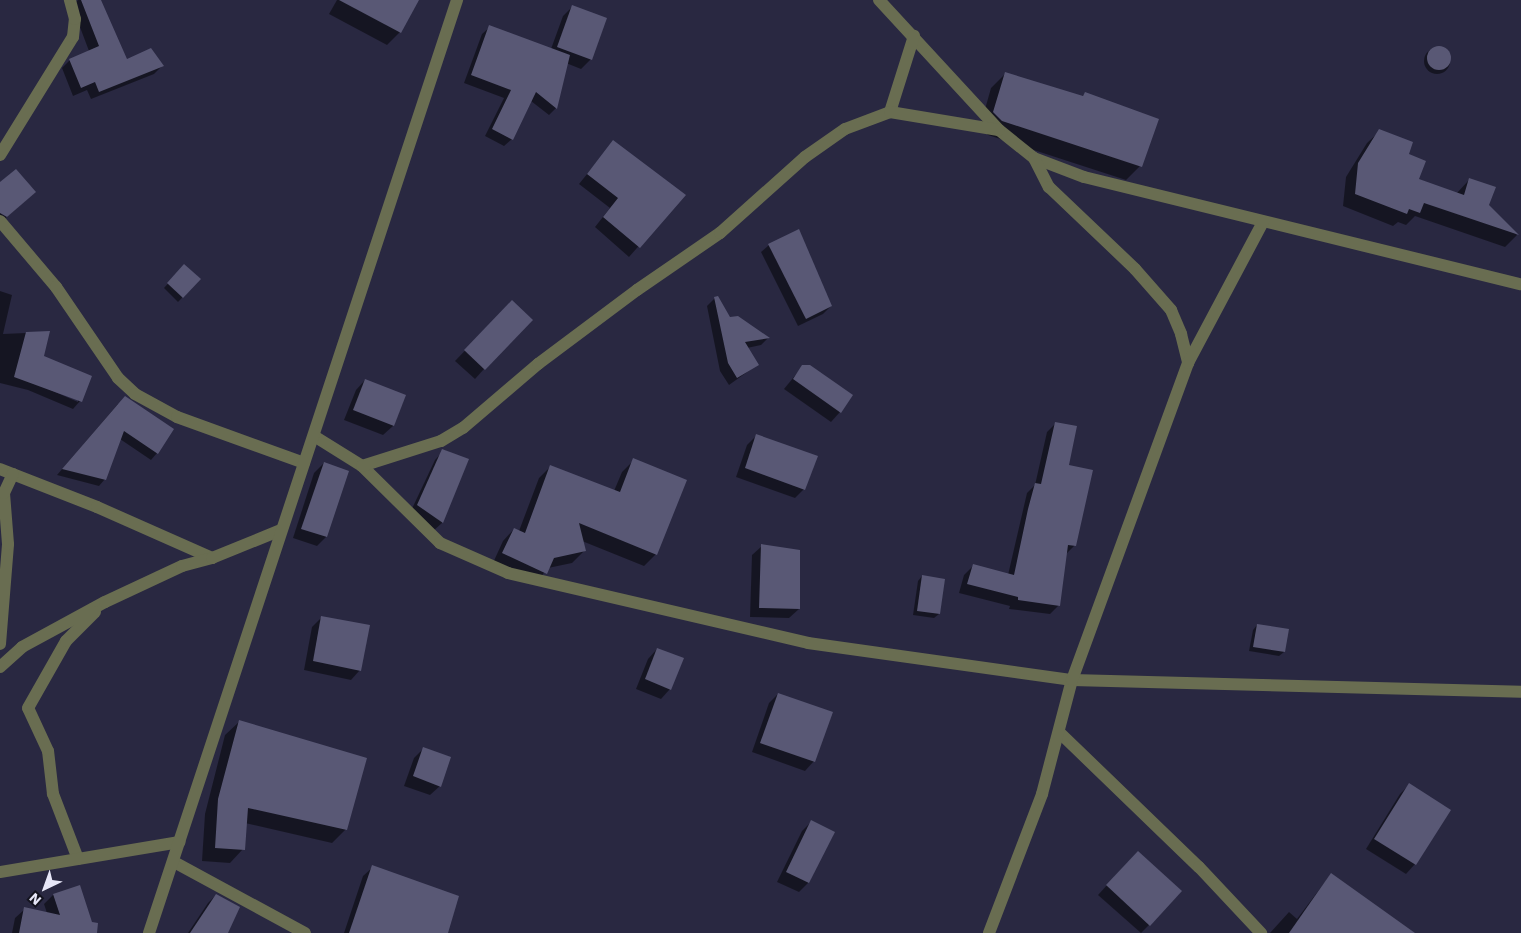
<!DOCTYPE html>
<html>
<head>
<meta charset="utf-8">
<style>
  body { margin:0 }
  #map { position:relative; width:1521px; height:933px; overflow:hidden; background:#292841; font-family:"Work Sans",sans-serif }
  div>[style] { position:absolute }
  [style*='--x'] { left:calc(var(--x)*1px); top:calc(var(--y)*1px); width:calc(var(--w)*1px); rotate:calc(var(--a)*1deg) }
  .shadow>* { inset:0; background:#0007 }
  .round { border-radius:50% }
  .building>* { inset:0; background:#595875 }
  .minor>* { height:12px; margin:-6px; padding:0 6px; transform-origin:6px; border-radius:6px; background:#696d51 }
  .tertiary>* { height:12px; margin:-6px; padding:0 6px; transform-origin:6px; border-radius:6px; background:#696d51 }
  span { translate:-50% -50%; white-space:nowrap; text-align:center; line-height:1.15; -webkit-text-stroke:4px #13131e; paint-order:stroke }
  .north { position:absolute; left:20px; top:863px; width:50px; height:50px; -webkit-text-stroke:4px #13131e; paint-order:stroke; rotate:222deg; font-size:14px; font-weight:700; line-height:20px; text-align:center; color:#e7e7f8 }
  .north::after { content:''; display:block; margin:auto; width:18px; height:22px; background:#e7e7f8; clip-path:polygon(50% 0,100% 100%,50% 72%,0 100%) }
</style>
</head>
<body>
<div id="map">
  <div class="shadow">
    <i style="clip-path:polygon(78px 0,100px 0,126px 60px,162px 66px,154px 74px,91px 99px,87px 90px,73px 96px,62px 68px,70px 60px,89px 51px,72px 6px)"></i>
    <i style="clip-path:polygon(337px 0,417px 0,400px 32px,387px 45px,329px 14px)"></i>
    <i style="clip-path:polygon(572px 7px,591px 59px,581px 69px,566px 63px,556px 108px,549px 115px,531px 101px,512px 139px,504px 146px,485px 136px,504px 98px,464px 83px,482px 34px,490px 27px,551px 49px,563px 16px)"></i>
    <i class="round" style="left:1424px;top:48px;width:26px;height:26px"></i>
    <i style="clip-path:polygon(1005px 74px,1082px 97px,1085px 93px,1140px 166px,1126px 180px,988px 135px,980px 127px,991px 88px)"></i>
    <i style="clip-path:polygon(1380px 131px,1407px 155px,1418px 180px,1456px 194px,1469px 180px,1490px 209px,1517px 235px,1505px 247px,1415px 216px,1406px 225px,1398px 222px,1393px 226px,1343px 206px,1346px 177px,1367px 143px)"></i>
    <i style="clip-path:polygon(613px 142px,684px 195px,629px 257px,595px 227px,610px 208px,579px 184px)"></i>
    <i style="clip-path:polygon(0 184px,35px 192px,0 223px)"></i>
    <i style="clip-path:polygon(769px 245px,831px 306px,823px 314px,798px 326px,761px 252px)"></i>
    <i style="clip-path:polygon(180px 270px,199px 280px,178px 302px,164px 288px)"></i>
    <i style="clip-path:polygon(evenodd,0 291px,12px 295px,3px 334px,48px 332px,42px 357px,80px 401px,73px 409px,28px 390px,0 383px,0 291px,30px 381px,78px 399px,78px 402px,30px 381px)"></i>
    <i style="clip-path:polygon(715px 298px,730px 318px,768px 338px,761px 345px,747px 348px,757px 365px,729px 385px,720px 371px,707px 306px)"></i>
    <i style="clip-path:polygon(503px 311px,484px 369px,475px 379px,455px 361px)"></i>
    <i style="clip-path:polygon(802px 367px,840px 412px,831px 422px,784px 389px)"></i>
    <i style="clip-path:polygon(365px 380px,404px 396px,393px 426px,383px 435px,344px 420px,356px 390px)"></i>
    <i style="clip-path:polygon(118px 404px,157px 453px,151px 460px,120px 439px,105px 479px,99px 486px,57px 475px)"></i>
    <i style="clip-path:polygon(1056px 423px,1074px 546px,1065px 555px,1059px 605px,1050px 614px,1009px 609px,1010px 606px,959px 593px,964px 575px,973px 566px,1008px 575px,1027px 493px,1035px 485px,1047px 432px)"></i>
    <i style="clip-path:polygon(756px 436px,804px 489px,795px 498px,736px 477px,747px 445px)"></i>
    <i style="clip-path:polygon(444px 450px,468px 460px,442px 523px,432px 532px,409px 515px,435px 460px)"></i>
    <i style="clip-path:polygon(634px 460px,656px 554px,644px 566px,582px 541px,584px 551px,572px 563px,548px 568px,534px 585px,492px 565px,503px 541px,514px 529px,519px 531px,539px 478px,551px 466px,614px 491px,622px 472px)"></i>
    <i style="clip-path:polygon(324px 463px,326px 537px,317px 546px,293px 538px,314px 473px)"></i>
    <i style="clip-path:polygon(762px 546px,799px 609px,789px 618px,750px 617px,752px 555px)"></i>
    <i style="clip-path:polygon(922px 576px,939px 614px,934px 618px,913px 615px,918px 581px)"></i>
    <i style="clip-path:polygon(322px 617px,360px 670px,351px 680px,304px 670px,312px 627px)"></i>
    <i style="clip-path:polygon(1257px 625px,1288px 630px,1284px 652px,1279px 656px,1249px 651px,1253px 630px)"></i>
    <i style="clip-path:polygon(657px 649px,670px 689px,661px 699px,636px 689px,648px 659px)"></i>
    <i style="clip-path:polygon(778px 694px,814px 761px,805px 771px,752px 752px,769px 703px)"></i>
    <i style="clip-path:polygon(239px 722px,346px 829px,332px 843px,245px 823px,243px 849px,230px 863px,202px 861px,205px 814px,225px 735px)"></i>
    <i style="clip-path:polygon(424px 748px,440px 786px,430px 795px,404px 786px,414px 758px)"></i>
    <i style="clip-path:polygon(1409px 785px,1415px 864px,1406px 874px,1366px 849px,1400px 794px)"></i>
    <i style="clip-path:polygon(811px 822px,808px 883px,799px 892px,777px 882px,802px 831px)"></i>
    <i style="clip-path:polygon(1128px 862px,1149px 925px,1141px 933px,1098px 895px)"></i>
    <i style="clip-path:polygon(373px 867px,446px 933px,344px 933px,363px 876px)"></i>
    <i style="clip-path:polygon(1331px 874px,1404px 933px,1270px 933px,1289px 912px,1297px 919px)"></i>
    <i style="clip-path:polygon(79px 886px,94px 933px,12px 933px,15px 918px,25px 909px,47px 913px,44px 904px,53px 895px)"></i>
    <i style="clip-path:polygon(216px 895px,218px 933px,188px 933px,208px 903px)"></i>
  </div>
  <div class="building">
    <i style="clip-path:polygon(81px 0,101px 0,127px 59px,151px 48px,164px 66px,99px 92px,95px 82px,81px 88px,69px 59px,99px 46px)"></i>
    <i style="clip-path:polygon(339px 0,419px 0,401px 33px)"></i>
    <i style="clip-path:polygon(572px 5px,607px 18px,592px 60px,557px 47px)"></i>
    <i style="clip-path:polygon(489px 25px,570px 55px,557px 109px,536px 92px,513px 140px,492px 129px,511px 90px,471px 75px)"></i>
    <i class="round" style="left:1427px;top:46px;width:24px;height:24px"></i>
    <i style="clip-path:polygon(1005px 72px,1083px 96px,1085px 92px,1159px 119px,1142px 167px,1002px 121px,993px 112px)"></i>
    <i style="clip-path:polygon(1379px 129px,1413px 142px,1409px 154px,1426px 161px,1419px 179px,1464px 195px,1469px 178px,1496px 187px,1489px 205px,1519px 235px,1424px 203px,1420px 213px,1409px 209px,1407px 214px,1355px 194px,1358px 163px)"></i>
    <i style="clip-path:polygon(613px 140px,686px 195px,640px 248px,603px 217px,618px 198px,587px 174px)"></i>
    <i style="clip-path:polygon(16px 169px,36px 192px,7px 217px,0 213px,0 182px)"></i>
    <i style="clip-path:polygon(799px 229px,832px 306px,806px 319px,768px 244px)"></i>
    <i style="clip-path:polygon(184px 264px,201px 279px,183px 298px,167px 283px)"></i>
    <i style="clip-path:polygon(718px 296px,730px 317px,738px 316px,770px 338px,745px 342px,759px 365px,737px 378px,728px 363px,714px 297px)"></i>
    <i style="clip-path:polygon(512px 300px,533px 320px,485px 370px,464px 350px)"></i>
    <i style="clip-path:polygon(50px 331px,44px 356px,92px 376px,82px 402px,14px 377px,26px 332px)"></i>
    <i style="clip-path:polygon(802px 365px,810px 365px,853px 395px,841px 413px,793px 379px)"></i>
    <i style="clip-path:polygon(365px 379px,406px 395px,394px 426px,353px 410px)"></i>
    <i style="clip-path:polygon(125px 396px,174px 429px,158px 454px,124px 431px,106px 480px,62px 469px)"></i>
    <i style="clip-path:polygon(1055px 422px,1077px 426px,1069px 465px,1093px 470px,1076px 546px,1068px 545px,1060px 606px,1018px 600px,1018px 597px,967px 584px,973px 564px,1014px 575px,1028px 509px,1035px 483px,1041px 484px)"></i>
    <i style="clip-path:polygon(756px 434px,818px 456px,805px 490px,745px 468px)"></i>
    <i style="clip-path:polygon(442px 449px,469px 459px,443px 523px,417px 505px)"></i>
    <i style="clip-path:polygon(633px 458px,687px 480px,657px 555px,579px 523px,586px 551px,554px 558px,547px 574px,502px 553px,514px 528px,525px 533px,550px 465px,620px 492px)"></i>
    <i style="clip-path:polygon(324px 462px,349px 471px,327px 537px,301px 529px)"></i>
    <i style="clip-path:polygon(761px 544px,800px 550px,800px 609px,759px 608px)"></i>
    <i style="clip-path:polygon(922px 575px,945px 579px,940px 614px,917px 611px)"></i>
    <i style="clip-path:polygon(321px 616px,370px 625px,361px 671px,313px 661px)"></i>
    <i style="clip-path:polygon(1257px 624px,1289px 629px,1285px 652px,1253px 647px)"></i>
    <i style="clip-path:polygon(657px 648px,684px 658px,671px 690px,645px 679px)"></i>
    <i style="clip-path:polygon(778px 693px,833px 712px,815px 762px,760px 743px)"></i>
    <i style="clip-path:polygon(239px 720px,367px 758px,347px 830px,248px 808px,245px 850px,215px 848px,218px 799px)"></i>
    <i style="clip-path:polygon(423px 747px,451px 757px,441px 787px,413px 776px)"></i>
    <i style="clip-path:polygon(1409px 783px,1451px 810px,1416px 865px,1374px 839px)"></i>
    <i style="clip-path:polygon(811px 820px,835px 832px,809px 883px,786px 872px)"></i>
    <i style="clip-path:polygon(1138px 851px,1182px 891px,1150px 926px,1106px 885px)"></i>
    <i style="clip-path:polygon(372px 865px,459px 896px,448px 933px,349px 933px)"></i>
    <i style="clip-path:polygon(1331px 873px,1415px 933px,1289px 933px)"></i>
    <i style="clip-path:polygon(80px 885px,92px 922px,98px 923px,97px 933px,19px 933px,24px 907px,60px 915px,53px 894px)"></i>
    <i style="clip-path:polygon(216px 894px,240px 907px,228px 933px,190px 933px)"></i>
  </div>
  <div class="minor">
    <i style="--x:879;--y:0;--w:177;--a:47.3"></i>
    <i style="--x:999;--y:130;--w:45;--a:38.7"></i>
    <i style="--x:1034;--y:158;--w:53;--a:20.8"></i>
    <i style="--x:1084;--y:177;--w:450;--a:13.8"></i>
    <i style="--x:890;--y:112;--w:80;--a:-72.5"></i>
    <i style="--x:0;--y:155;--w:139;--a:-58.3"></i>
    <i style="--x:73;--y:37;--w:18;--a:-84"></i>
    <i style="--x:75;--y:19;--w:20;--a:-105"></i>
    <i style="--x:1034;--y:158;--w:33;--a:63"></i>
    <i style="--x:1049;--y:187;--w:119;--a:43.6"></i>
    <i style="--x:1135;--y:269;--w:55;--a:48.7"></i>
    <i style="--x:1171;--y:310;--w:26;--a:67"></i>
    <i style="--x:1181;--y:334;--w:30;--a:76"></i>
    <i style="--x:0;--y:221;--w:87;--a:49.7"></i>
    <i style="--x:56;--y:287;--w:110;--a:55.7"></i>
    <i style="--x:118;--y:378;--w:23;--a:43"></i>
    <i style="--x:135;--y:394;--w:48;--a:28.7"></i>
    <i style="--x:177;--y:417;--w:135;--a:19.9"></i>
    <i style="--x:314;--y:436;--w:57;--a:32"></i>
    <i style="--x:362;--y:466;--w:110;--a:44.6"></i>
    <i style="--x:440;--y:543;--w:74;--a:23.8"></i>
    <i style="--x:508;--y:573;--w:308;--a:13.1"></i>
    <i style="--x:808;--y:643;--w:267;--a:8"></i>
    <i style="--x:1072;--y:680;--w:449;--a:1.5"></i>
    <i style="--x:362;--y:466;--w:83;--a:-17.6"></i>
    <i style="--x:441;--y:441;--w:26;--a:-31"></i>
    <i style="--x:463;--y:428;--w:99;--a:-40.5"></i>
    <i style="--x:538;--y:364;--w:124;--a:-36.8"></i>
    <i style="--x:637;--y:290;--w:101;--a:-34.5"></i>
    <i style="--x:720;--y:233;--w:114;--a:-41.8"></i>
    <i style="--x:805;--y:157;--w:49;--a:-35"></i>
    <i style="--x:845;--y:129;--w:48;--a:-20.7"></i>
    <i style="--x:890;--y:112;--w:110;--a:9.4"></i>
    <i style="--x:0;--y:469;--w:104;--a:21.4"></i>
    <i style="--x:97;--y:507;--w:126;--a:23.9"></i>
    <i style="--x:0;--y:644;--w:100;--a:-85.4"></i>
    <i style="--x:8;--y:544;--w:51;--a:-94.5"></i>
    <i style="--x:4;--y:493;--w:21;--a:-65"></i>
    <i style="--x:0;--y:667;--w:30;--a:-42"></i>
    <i style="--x:22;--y:647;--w:94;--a:-28.5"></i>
    <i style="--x:105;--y:602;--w:85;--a:-25.1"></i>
    <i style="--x:182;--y:566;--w:31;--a:-15"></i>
    <i style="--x:212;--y:558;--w:74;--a:-22.1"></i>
    <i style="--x:1060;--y:733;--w:193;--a:44"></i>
    <i style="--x:1199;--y:867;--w:91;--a:46.8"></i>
    <i style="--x:78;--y:859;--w:70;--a:-111"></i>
    <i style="--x:53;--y:794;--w:43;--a:-96.6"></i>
    <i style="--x:48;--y:751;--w:47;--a:-114.9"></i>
    <i style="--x:28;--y:708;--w:77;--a:-60.4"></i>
    <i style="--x:66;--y:641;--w:41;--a:-45"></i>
    <i style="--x:174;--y:862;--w:149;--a:28.5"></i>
    <i style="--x:0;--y:872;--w:182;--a:-9.5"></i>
    <i style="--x:989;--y:933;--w:149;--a:-69.1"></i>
    <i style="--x:1042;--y:794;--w:118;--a:-75.3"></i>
    <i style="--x:1072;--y:680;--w:338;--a:-69.9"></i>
    <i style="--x:1188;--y:363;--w:160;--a:-62"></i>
  </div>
  <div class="tertiary">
    <i style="--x:149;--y:933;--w:983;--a:-71.73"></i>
  </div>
  <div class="north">N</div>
</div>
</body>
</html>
